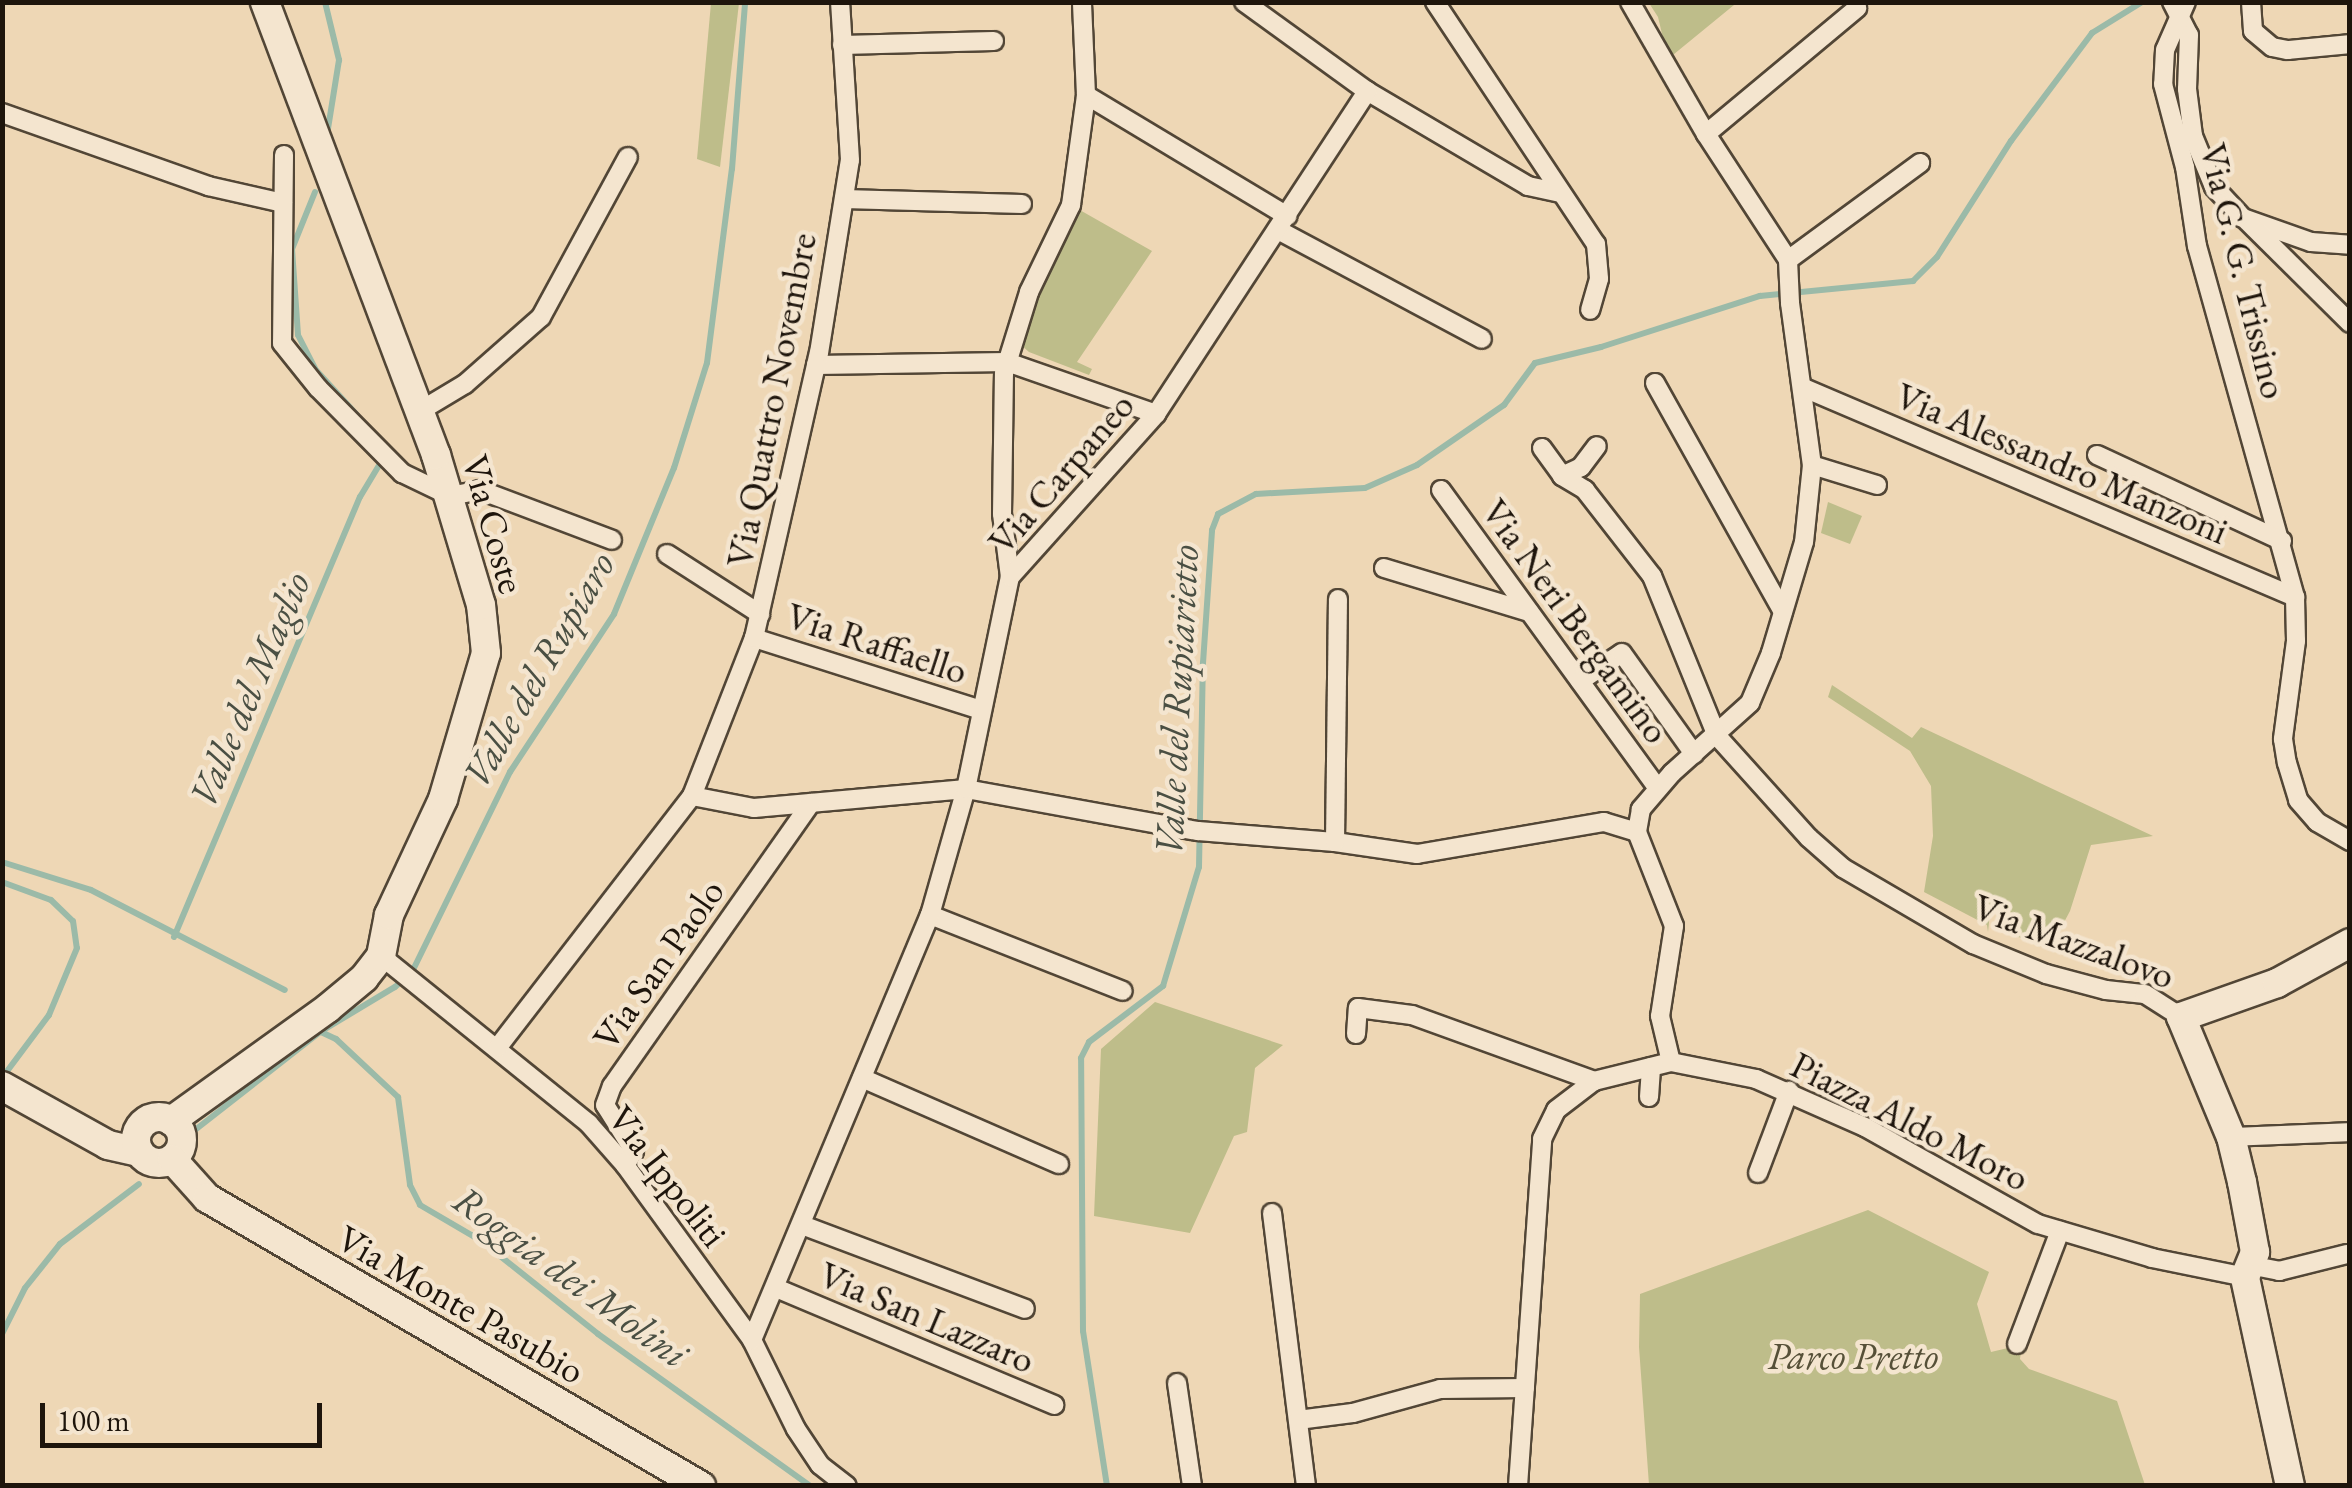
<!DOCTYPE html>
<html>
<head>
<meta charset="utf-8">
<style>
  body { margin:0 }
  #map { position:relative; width:2352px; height:1488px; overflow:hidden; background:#eed7b5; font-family:"EB Garamond",serif }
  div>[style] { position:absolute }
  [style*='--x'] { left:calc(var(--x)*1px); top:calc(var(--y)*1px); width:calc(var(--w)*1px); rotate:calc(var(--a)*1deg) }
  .green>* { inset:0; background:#bebd8a }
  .stream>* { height:6px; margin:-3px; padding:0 3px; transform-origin:3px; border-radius:3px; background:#9bbaa8 }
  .roads { filter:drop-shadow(2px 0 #524636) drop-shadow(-2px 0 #524636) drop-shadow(0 2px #524636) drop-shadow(0 -2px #524636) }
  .street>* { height:18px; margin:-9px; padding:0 9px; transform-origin:9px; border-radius:9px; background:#f4e5cf }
  .secondary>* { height:28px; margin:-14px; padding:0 14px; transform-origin:14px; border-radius:14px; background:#f4e5cf }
  .secondary>.ring { margin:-14px; padding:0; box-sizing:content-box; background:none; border:28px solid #f4e5cf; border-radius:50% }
  span { translate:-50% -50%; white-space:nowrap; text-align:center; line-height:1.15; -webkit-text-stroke:9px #f4e5cf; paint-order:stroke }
  .street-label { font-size:38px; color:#1e150c }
  .park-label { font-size:38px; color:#565038; font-style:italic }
  .water-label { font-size:40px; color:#4a4f43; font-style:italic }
  .frame { position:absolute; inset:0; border:5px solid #1e150c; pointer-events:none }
  .scale { position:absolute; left:40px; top:1403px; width:282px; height:45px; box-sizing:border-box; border:5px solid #1e150c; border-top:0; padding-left:12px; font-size:30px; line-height:35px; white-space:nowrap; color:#1e150c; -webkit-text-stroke:8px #f4e5cf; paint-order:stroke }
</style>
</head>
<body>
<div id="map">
  <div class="green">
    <i style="clip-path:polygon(1732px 2px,1734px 5px,1668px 59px,1658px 17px,1649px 3px)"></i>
    <i style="clip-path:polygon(711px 3px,739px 3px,720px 167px,697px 159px)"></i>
    <i style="clip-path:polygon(1071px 205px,1152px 251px,1077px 362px,1092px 369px,1089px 375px,1029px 352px,1021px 345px,1029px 305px)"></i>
    <i style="clip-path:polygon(1828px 502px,1862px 516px,1850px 544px,1821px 533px)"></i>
    <i style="clip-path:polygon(1832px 685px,1912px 738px,1921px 727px,2153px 836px,2091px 845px,2070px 911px,2051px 947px,2015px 936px,2010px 910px,1990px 913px,1988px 932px,1987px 925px,1924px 892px,1933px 836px,1931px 786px,1910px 751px,1828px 697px)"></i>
    <i style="clip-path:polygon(1155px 1002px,1283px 1045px,1255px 1068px,1247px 1132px,1234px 1136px,1190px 1233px,1094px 1216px,1101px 1049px)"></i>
    <i style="clip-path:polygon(1868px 1210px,1989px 1272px,1977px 1304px,1991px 1352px,2008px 1348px,2010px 1342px,2022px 1345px,2020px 1359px,2029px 1369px,2117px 1401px,2145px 1485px,1649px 1485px,1639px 1347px,1640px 1294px)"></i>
  </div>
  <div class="stream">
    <i style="--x:325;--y:2;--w:60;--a:76.4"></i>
    <i style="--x:339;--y:60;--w:76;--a:99.1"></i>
    <i style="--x:315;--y:192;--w:61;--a:112"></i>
    <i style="--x:292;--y:249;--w:86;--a:86"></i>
    <i style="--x:298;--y:335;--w:38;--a:63"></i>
    <i style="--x:315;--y:369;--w:62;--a:47.6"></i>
    <i style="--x:2;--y:862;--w:93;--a:17.5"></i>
    <i style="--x:91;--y:890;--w:218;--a:27.3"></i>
    <i style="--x:2;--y:882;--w:52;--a:20.2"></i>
    <i style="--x:51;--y:900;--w:30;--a:44"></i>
    <i style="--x:73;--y:921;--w:27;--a:82"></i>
    <i style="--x:77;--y:948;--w:73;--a:112.7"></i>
    <i style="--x:49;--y:1015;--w:69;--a:126.7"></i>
    <i style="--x:174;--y:937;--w:478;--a:-67.1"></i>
    <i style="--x:360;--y:497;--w:37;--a:-59"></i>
    <i style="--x:321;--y:1032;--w:17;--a:25"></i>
    <i style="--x:336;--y:1039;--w:85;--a:43.1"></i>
    <i style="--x:398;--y:1097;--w:89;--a:82.2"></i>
    <i style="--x:410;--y:1185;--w:22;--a:63"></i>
    <i style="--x:420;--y:1205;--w:69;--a:30.3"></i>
    <i style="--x:480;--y:1240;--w:151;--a:38.5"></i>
    <i style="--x:598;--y:1334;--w:261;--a:35.6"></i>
    <i style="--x:195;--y:1130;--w:159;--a:-38.1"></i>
    <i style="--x:320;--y:1032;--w:87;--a:-31"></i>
    <i style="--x:395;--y:987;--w:23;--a:-41"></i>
    <i style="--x:412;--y:972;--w:223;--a:-63.9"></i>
    <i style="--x:510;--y:772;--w:189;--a:-56.6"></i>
    <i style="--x:614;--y:614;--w:158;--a:-67.7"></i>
    <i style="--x:674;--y:468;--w:110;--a:-72.6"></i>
    <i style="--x:707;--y:363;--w:196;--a:-82.7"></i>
    <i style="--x:732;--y:169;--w:168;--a:-85.5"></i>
    <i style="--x:2;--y:1334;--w:51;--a:-63.4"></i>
    <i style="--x:25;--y:1288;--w:56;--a:-51.5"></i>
    <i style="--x:60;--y:1244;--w:99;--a:-37.2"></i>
    <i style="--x:1107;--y:1486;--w:157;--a:-98.8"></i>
    <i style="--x:1083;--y:1331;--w:273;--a:-90.4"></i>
    <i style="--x:1081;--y:1058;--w:18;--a:-63"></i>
    <i style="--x:1089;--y:1042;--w:93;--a:-37.1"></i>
    <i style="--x:1163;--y:986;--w:124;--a:-73.2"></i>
    <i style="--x:1199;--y:867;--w:204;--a:-88.9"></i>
    <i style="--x:1203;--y:663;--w:133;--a:-86.1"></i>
    <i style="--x:1212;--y:530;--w:17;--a:-69"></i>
    <i style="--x:1218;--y:514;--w:43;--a:-27.8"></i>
    <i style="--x:1256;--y:494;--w:109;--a:-3.2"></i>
    <i style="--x:1365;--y:488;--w:57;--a:-23.9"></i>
    <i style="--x:1417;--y:465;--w:106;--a:-34.6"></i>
    <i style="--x:1504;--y:405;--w:52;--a:-53.6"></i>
    <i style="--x:1535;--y:363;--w:68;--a:-13.6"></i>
    <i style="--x:1601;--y:347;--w:167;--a:-17.8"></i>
    <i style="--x:1760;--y:296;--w:154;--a:-5.6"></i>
    <i style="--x:1913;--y:281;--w:34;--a:-45"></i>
    <i style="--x:1937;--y:257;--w:138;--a:-57.5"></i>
    <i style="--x:2011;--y:141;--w:135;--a:-53.1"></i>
    <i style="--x:2092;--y:33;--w:59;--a:-31.8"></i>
  </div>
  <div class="roads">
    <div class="street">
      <i style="--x:1244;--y:2;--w:152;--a:35.9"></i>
      <i style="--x:1367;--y:91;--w:187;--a:30.5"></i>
      <i style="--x:1528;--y:186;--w:33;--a:12"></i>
      <i style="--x:1435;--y:2;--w:291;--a:56.4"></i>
      <i style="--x:1596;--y:244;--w:35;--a:85"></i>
      <i style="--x:1599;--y:279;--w:32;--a:106"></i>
      <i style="--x:1630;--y:2;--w:152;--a:60.1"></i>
      <i style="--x:1706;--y:134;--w:150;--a:56.9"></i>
      <i style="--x:1788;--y:260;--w:43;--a:87.3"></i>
      <i style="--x:1790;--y:303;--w:163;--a:82.3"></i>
      <i style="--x:1812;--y:465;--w:77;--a:95.9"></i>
      <i style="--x:1804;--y:542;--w:116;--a:106.6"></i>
      <i style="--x:1771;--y:653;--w:54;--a:112.8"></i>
      <i style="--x:1750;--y:703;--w:105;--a:138.1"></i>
      <i style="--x:1672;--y:773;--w:48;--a:130.7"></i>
      <i style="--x:1641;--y:809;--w:23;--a:100"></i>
      <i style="--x:1637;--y:832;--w:101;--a:68.5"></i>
      <i style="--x:1674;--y:926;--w:91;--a:98.8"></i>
      <i style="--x:1660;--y:1016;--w:47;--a:76.6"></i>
      <i style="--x:2172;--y:2;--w:37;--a:63"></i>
      <i style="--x:2189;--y:35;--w:54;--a:92.1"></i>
      <i style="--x:2187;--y:89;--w:47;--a:82.7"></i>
      <i style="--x:2193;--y:136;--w:55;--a:67.6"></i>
      <i style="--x:2214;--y:187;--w:42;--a:46.9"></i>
      <i style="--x:2243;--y:218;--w:72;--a:19.4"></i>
      <i style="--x:2311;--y:242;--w:39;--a:4"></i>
      <i style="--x:2186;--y:2;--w:52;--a:113.6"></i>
      <i style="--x:2165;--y:50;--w:34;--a:93"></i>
      <i style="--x:2163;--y:84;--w:86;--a:75.2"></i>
      <i style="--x:2185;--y:167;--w:80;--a:81.4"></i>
      <i style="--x:2197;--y:246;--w:364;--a:74.4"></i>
      <i style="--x:2295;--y:597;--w:44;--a:88.7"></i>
      <i style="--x:2296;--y:641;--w:99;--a:97.6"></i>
      <i style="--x:2283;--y:739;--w:24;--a:81"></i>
      <i style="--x:2287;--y:763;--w:39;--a:73"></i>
      <i style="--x:2298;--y:800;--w:29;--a:49"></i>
      <i style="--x:2317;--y:822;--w:38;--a:30"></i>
      <i style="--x:2251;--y:2;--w:29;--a:86"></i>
      <i style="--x:2253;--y:31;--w:25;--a:40"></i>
      <i style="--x:2272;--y:47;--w:16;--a:11"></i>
      <i style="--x:2288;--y:50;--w:62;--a:-5.5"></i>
      <i style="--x:842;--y:45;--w:152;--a:-1.5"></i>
      <i style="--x:1086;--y:95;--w:235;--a:31"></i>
      <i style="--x:2;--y:113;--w:219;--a:19.5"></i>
      <i style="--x:208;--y:186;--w:77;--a:12.8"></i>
      <i style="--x:1706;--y:134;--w:197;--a:-39.8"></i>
      <i style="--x:284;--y:155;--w:188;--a:90.6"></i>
      <i style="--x:282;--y:343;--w:58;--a:51.3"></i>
      <i style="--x:318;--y:388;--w:120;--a:45.3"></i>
      <i style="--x:402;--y:473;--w:53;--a:25.6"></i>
      <i style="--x:450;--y:496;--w:31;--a:-11"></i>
      <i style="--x:480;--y:490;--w:141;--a:20.7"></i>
      <i style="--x:844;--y:199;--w:178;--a:1.6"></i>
      <i style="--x:2247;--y:221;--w:145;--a:44.7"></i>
      <i style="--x:1278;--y:230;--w:231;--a:28.1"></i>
      <i style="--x:1788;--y:260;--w:164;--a:-36.3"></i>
      <i style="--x:816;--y:365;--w:191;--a:-0.9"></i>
      <i style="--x:1007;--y:362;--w:158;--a:19.2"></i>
      <i style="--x:1655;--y:383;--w:262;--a:60.8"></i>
      <i style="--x:1804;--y:388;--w:534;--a:23.06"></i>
      <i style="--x:420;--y:411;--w:52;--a:-31"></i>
      <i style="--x:465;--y:384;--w:101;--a:-41.4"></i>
      <i style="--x:541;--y:317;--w:182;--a:-61.5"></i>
      <i style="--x:1542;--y:448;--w:34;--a:54"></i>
      <i style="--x:1562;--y:476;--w:27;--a:31"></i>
      <i style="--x:1585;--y:490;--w:109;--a:52.1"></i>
      <i style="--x:1652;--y:576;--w:173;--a:67.9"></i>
      <i style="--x:1717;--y:736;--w:137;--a:48"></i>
      <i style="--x:1809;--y:838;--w:45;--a:41.4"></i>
      <i style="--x:1843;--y:868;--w:151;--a:30.3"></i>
      <i style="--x:1973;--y:944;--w:79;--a:22.3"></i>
      <i style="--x:2046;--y:974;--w:62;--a:14.9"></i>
      <i style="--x:2106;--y:990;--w:39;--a:6"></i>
      <i style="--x:2145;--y:994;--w:43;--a:32.6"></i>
      <i style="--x:2097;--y:455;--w:204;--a:24.9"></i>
      <i style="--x:1812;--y:465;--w:68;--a:17.1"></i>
      <i style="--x:1562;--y:476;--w:21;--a:-25"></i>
      <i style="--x:1581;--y:467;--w:26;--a:-53"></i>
      <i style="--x:1441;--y:490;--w:369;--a:54"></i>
      <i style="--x:667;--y:554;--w:111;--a:32.8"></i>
      <i style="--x:1384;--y:568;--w:152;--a:16.9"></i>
      <i style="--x:1010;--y:577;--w:64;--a:-97.2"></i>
      <i style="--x:1002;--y:514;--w:141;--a:-89.2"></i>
      <i style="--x:1004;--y:373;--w:85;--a:-72.8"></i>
      <i style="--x:1029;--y:292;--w:97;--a:-64.2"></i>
      <i style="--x:1071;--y:205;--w:111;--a:-82.2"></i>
      <i style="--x:1086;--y:95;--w:93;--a:-92.5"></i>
      <i style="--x:754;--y:638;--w:238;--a:17.6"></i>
      <i style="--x:1580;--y:681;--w:50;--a:-33.7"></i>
      <i style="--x:1622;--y:653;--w:124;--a:54.5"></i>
      <i style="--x:692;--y:796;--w:63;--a:11"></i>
      <i style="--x:754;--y:808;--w:213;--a:-5.1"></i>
      <i style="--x:966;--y:789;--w:236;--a:10.3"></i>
      <i style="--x:1198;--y:831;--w:137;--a:4.6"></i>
      <i style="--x:1335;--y:842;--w:83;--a:8.3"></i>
      <i style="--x:1417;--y:854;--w:190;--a:-9.7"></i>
      <i style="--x:1604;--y:822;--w:34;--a:17"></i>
      <i style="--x:1335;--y:842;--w:243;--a:-89.3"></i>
      <i style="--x:930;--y:915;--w:207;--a:21.5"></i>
      <i style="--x:381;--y:956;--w:267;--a:38.9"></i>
      <i style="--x:589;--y:1124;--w:55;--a:48.7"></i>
      <i style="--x:625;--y:1165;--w:216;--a:54"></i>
      <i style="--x:752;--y:1340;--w:99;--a:63.7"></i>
      <i style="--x:796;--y:1429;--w:43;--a:56.3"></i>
      <i style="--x:820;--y:1465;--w:34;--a:38"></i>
      <i style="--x:1356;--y:1034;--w:26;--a:-86"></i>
      <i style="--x:1358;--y:1008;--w:54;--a:7.4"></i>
      <i style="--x:1412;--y:1015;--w:194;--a:19.9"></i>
      <i style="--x:498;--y:1047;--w:317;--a:-52.3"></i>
      <i style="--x:692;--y:796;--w:170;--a:-68.6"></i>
      <i style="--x:754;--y:638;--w:292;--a:-77.2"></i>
      <i style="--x:819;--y:353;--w:195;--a:-80.9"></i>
      <i style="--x:850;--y:160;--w:158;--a:-93.6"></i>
      <i style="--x:862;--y:1078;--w:215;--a:23.6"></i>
      <i style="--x:1649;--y:1097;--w:30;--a:-86"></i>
      <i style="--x:2231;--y:1137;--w:119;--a:-2.4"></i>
      <i style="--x:625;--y:1165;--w:17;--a:-57"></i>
      <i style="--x:634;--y:1151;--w:54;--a:-122.2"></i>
      <i style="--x:605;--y:1105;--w:20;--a:-70"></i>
      <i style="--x:612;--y:1086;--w:346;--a:-54.9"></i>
      <i style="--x:1758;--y:1173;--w:88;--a:-69.3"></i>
      <i style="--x:1272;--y:1213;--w:275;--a:82.9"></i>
      <i style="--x:802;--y:1225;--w:238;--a:20.6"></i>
      <i style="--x:2249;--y:1265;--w:31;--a:11"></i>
      <i style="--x:2279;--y:1271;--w:70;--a:-14"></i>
      <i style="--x:776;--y:1288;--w:302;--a:22.8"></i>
      <i style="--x:752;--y:1340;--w:461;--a:-67.3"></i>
      <i style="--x:930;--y:915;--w:131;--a:-74.1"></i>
      <i style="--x:966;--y:789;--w:217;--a:-78.3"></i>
      <i style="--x:1010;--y:577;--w:219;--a:-48.1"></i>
      <i style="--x:1156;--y:414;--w:386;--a:-56.8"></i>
      <i style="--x:2017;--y:1344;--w:121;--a:-69.2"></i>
      <i style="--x:1177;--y:1383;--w:104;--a:81.7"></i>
      <i style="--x:1298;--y:1420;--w:55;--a:-7.3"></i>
      <i style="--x:1353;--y:1413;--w:90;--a:-15.4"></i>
      <i style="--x:1440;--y:1389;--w:85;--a:-0.7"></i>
      <i style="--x:1518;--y:1486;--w:348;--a:-86"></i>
      <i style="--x:1542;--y:1139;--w:32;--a:-64"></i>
      <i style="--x:1556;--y:1110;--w:48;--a:-37.3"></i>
      <i style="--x:1594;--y:1081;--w:79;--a:-13.9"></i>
      <i style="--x:1671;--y:1062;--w:87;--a:11.3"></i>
      <i style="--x:1756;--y:1079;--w:119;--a:23.8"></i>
      <i style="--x:1865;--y:1127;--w:198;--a:29.3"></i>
      <i style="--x:2038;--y:1224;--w:119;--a:16.6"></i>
      <i style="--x:2152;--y:1258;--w:95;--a:11.5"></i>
    </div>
    <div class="secondary">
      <i style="--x:2;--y:1086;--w:121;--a:29.1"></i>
      <i style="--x:108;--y:1145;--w:32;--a:13"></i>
      <i class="ring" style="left:136px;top:1117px;width:18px;height:18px"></i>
      <i style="--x:171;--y:1121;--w:193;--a:-35.7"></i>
      <i style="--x:328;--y:1008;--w:47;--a:-39.8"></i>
      <i style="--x:364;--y:978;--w:28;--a:-52"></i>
      <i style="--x:381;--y:956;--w:42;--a:-79"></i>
      <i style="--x:389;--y:915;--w:128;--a:-65"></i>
      <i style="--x:443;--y:799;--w:152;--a:-73.6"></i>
      <i style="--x:486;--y:653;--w:48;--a:-95.9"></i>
      <i style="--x:481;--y:605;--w:157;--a:-106.7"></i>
      <i style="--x:436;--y:455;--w:484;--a:-110.7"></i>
      <i style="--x:172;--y:1159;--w:52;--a:48.1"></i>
      <i style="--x:207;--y:1198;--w:572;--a:30.24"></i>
      <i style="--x:2290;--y:1486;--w:214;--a:-102.2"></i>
      <i style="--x:2245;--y:1277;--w:27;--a:-68"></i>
      <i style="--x:2255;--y:1252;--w:71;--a:-100.5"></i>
      <i style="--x:2242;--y:1182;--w:46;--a:-103.7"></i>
      <i style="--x:2231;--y:1137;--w:130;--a:-112.6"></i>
      <i style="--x:2181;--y:1017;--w:102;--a:-19.5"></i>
      <i style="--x:2277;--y:983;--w:83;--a:-28.7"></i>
    </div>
  </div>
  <div class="street-label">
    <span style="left:2244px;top:271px;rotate:76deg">Via G. G. Trissino</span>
    <span style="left:771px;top:400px;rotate:-79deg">Via Quattro Novembre</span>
    <span style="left:2062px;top:463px;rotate:23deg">Via Alessandro Manzoni</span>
    <span style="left:1061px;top:473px;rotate:-49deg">Via Carpaneo</span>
    <span style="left:494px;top:524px;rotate:74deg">Via Coste</span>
    <span style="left:1576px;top:621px;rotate:54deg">Via Neri Bergamino</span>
    <span style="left:877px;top:643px;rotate:18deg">Via Raffaello</span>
    <span style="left:2074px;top:941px;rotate:20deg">Via Mazzalovo</span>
    <span style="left:658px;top:964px;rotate:-55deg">Via San Paolo</span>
    <span style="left:1910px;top:1121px;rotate:27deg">Piazza Aldo Moro</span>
    <span style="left:668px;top:1176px;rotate:52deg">Via Ippoliti</span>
    <span style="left:461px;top:1304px;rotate:30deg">Via Monte Pasubio</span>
    <span style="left:927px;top:1317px;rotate:23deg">Via San Lazzaro</span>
  </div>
  <div class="park-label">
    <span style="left:1853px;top:1356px">Parco Pretto</span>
  </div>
  <div class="water-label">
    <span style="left:538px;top:669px;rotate:-60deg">Valle del Rupiaro</span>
    <span style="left:249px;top:689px;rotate:-67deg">Valle del Maglio</span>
    <span style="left:1176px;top:700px;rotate:-87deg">Valle del Rupiarietto</span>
    <span style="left:571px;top:1276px;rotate:36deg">Roggia dei Molini</span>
  </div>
  <div class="frame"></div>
  <div class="scale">100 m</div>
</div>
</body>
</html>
